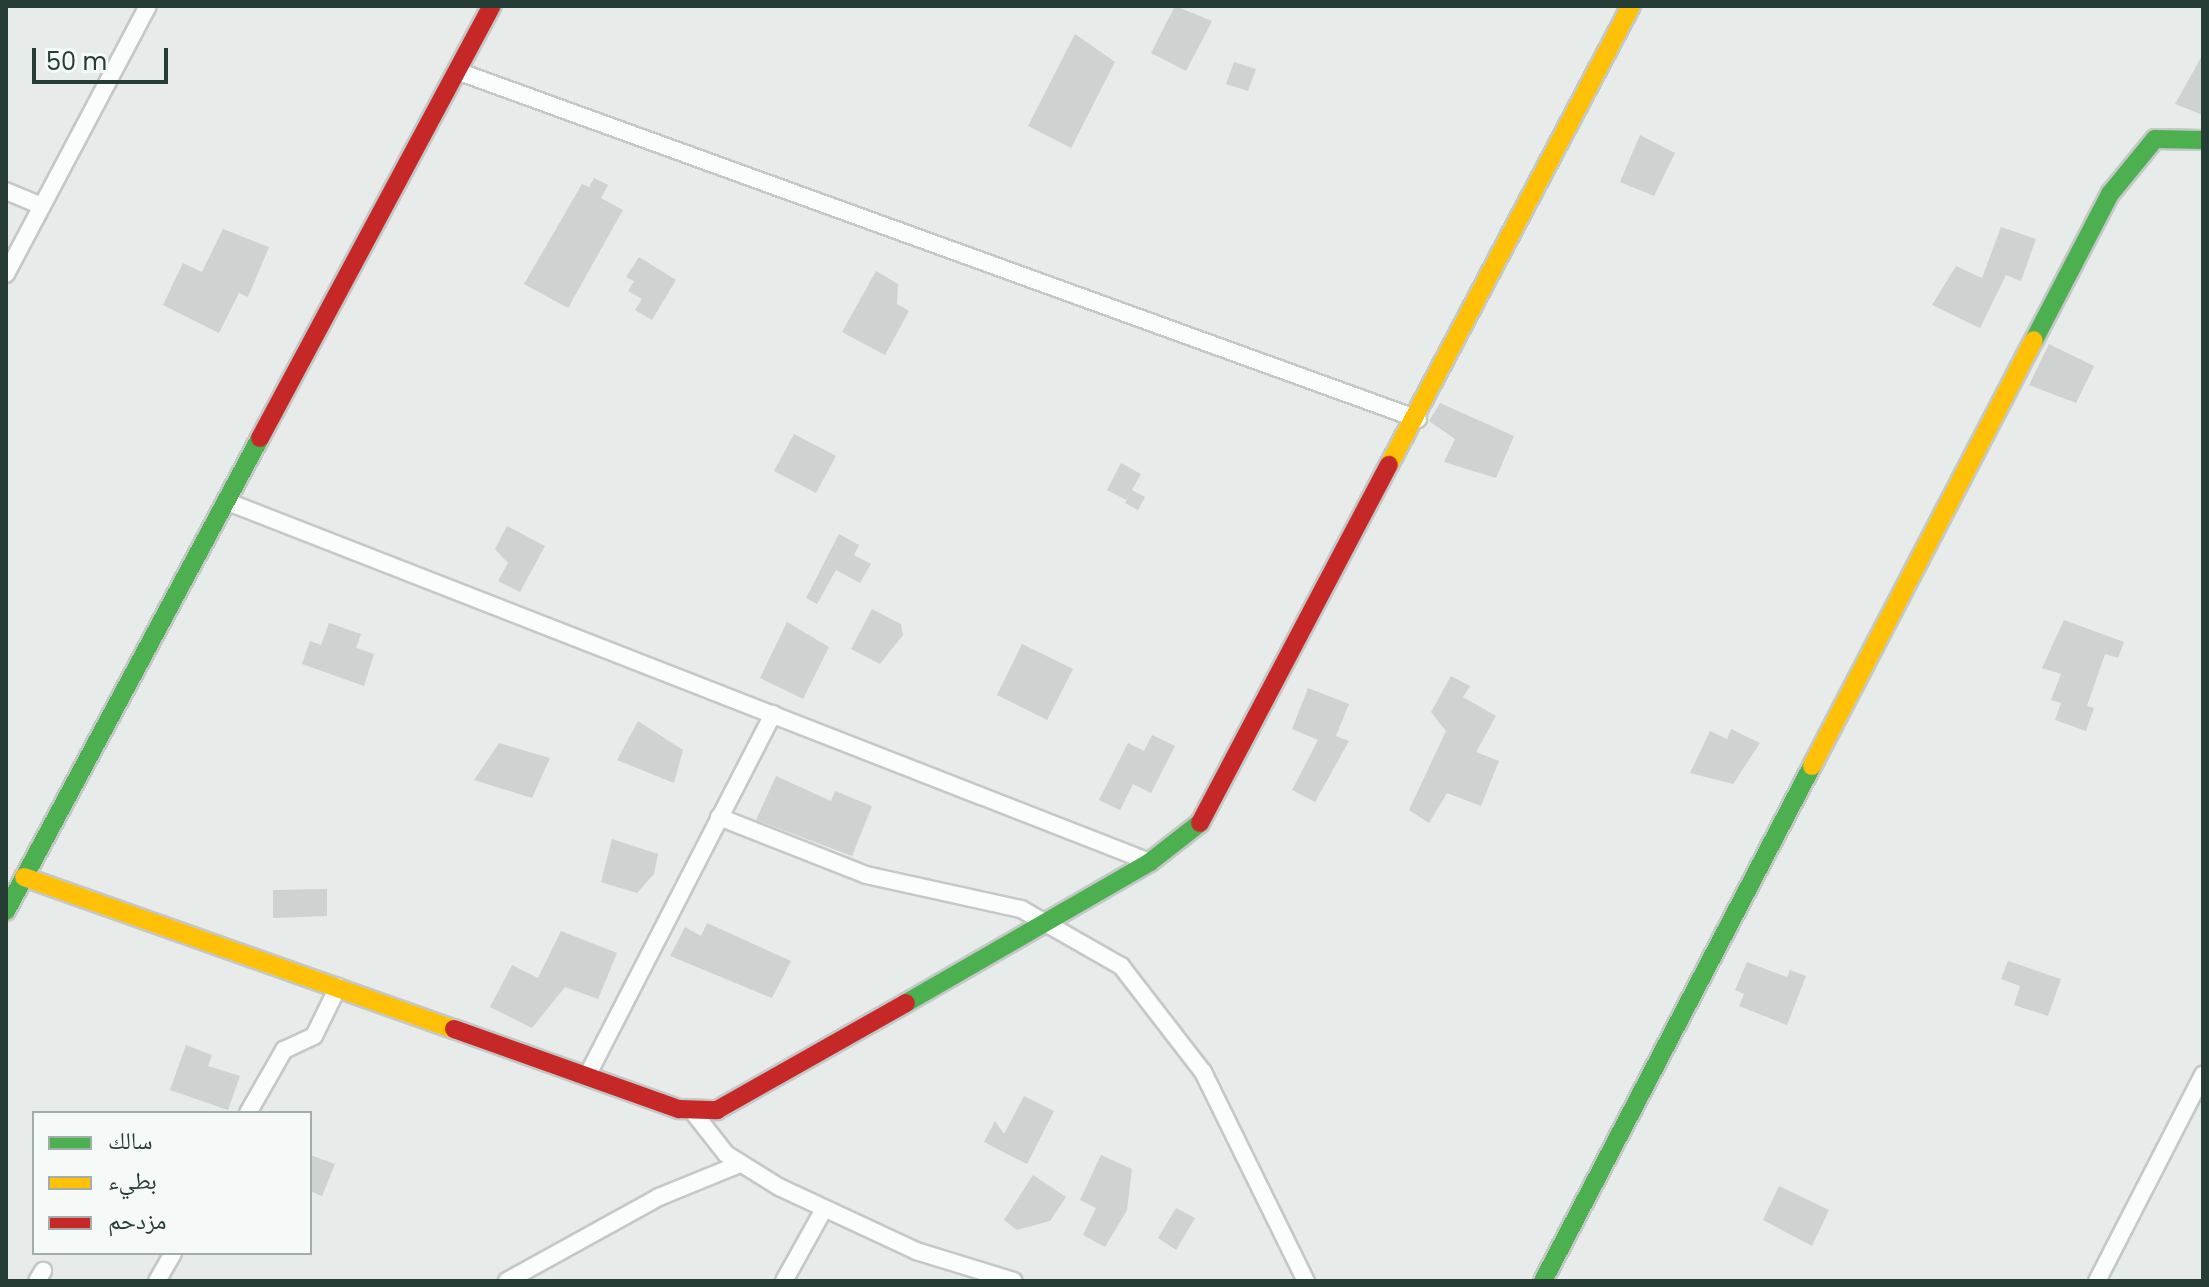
<!DOCTYPE html>
<html>
<head>
<meta charset="utf-8">
<style>
  body { margin:0 }
  #map { position:relative; width:2209px; height:1287px; overflow:hidden; background:#e7ebe9; font-family:Poppins,"Noto Naskh Arabic",sans-serif }
  div>[style] { position:absolute }
  [style*='--x'] { left:calc(var(--x)*1px); top:calc(var(--y)*1px); width:calc(var(--w)*1px); rotate:calc(var(--a)*1deg) }
  .building>* { inset:0; background:#ced2d0 }
  .roads { filter:drop-shadow(2px 0 #c4c8c6) drop-shadow(-2px 0 #c4c8c6) drop-shadow(0 2px #c4c8c6) drop-shadow(0 -2px #c4c8c6) }
  .street>* { height:16px; margin:-8px; padding:0 8px; transform-origin:8px; border-radius:8px; background:#fbfcfc }
  .fast>* { height:18px; margin:-9px; padding:0 9px; transform-origin:9px; border-radius:9px; background:#4caf50 }
  .slow>* { height:18px; margin:-9px; padding:0 9px; transform-origin:9px; border-radius:9px; background:#ffc107 }
  .jam>* { height:18px; margin:-9px; padding:0 9px; transform-origin:9px; border-radius:9px; background:#c62828 }
  span { translate:-50% -50%; white-space:nowrap; text-align:center; line-height:1.15; -webkit-text-stroke:6px #f5f9f7; paint-order:stroke }
  .frame { position:absolute; inset:0; border:8px solid #263d36; pointer-events:none }
  .legend { position:absolute; left:32px; top:1111px; width:280px; height:144px; box-sizing:border-box; background:#f5f9f7; border:2px solid #a2aeaa; margin:0; padding:10px 14px; list-style:none; font-size:24px; color:#263d36 }
  .legend li { display:flex; align-items:center; gap:16px; height:40px }
  .legend b { width:40px; border:2px solid #a2aeaa }
  .scale { position:absolute; left:32px; top:48px; width:136px; height:36px; box-sizing:border-box; border:4px solid #263d36; border-top:0; padding-left:10px; font-size:24px; line-height:28px; white-space:nowrap; color:#263d36; -webkit-text-stroke:6px #f5f9f7; paint-order:stroke }
</style>
</head>
<body>
<div id="map">
  <div class="building">
    <i style="clip-path:polygon(1175px 6px,1212px 21px,1186px 71px,1151px 53px)"></i>
    <i style="clip-path:polygon(1075px 34px,1115px 62px,1071px 148px,1028px 126px)"></i>
    <i style="clip-path:polygon(2203px 54px,2203px 115px,2175px 104px)"></i>
    <i style="clip-path:polygon(1234px 62px,1256px 69px,1248px 91px,1226px 84px)"></i>
    <i style="clip-path:polygon(1640px 135px,1675px 153px,1654px 196px,1620px 182px)"></i>
    <i style="clip-path:polygon(594px 178px,608px 185px,601px 198px,623px 210px,568px 308px,524px 284px,582px 184px,589px 187px)"></i>
    <i style="clip-path:polygon(2001px 227px,2036px 239px,2021px 281px,2006px 275px,1980px 328px,1932px 305px,1956px 266px,1982px 278px)"></i>
    <i style="clip-path:polygon(223px 229px,269px 247px,248px 297px,239px 293px,219px 333px,163px 305px,183px 263px,202px 272px)"></i>
    <i style="clip-path:polygon(639px 257px,676px 280px,652px 320px,635px 310px,642px 299px,628px 291px,634px 281px,626px 277px)"></i>
    <i style="clip-path:polygon(876px 271px,898px 284px,897px 304px,909px 311px,885px 355px,842px 332px)"></i>
    <i style="clip-path:polygon(2049px 344px,2094px 366px,2076px 403px,2029px 385px)"></i>
    <i style="clip-path:polygon(1440px 403px,1514px 436px,1496px 478px,1444px 462px,1455px 439px,1429px 421px)"></i>
    <i style="clip-path:polygon(794px 434px,836px 456px,816px 493px,774px 471px)"></i>
    <i style="clip-path:polygon(1121px 463px,1141px 474px,1132px 490px,1145px 497px,1138px 510px,1125px 503px,1131px 492px,1126px 500px,1107px 490px)"></i>
    <i style="clip-path:polygon(507px 526px,545px 546px,520px 592px,498px 581px,508px 563px,495px 549px)"></i>
    <i style="clip-path:polygon(839px 534px,859px 545px,854px 555px,871px 564px,860px 583px,836px 570px,817px 604px,806px 598px)"></i>
    <i style="clip-path:polygon(872px 609px,901px 624px,903px 635px,880px 664px,851px 649px)"></i>
    <i style="clip-path:polygon(2064px 620px,2124px 642px,2118px 658px,2105px 654px,2087px 706px,2094px 708px,2086px 731px,2055px 720px,2061px 703px,2051px 700px,2061px 674px,2042px 668px)"></i>
    <i style="clip-path:polygon(787px 622px,829px 647px,803px 699px,760px 678px)"></i>
    <i style="clip-path:polygon(329px 623px,361px 634px,356px 648px,374px 654px,364px 686px,302px 664px,310px 641px,321px 645px)"></i>
    <i style="clip-path:polygon(1022px 644px,1073px 669px,1047px 720px,997px 695px)"></i>
    <i style="clip-path:polygon(1451px 676px,1470px 686px,1463px 697px,1496px 716px,1476px 752px,1499px 761px,1481px 806px,1447px 793px,1429px 823px,1409px 810px,1446px 731px,1431px 712px)"></i>
    <i style="clip-path:polygon(1308px 688px,1349px 704px,1336px 736px,1349px 741px,1315px 802px,1292px 790px,1318px 740px,1292px 729px)"></i>
    <i style="clip-path:polygon(638px 721px,683px 750px,674px 783px,617px 760px)"></i>
    <i style="clip-path:polygon(1731px 729px,1760px 743px,1733px 784px,1690px 773px,1710px 731px,1727px 739px)"></i>
    <i style="clip-path:polygon(1152px 735px,1175px 746px,1151px 793px,1133px 784px,1120px 810px,1099px 800px,1128px 743px,1144px 751px)"></i>
    <i style="clip-path:polygon(499px 743px,550px 758px,532px 798px,474px 780px)"></i>
    <i style="clip-path:polygon(776px 776px,831px 801px,835px 791px,872px 806px,852px 856px,756px 820px)"></i>
    <i style="clip-path:polygon(612px 839px,658px 854px,654px 874px,637px 893px,601px 882px)"></i>
    <i style="clip-path:polygon(327px 889px,327px 916px,273px 918px,273px 890px)"></i>
    <i style="clip-path:polygon(707px 923px,791px 961px,772px 998px,670px 956px,685px 927px,701px 936px)"></i>
    <i style="clip-path:polygon(561px 931px,617px 953px,598px 999px,565px 987px,532px 1028px,490px 1007px,512px 965px,538px 978px)"></i>
    <i style="clip-path:polygon(2008px 961px,2061px 979px,2048px 1016px,2014px 1005px,2020px 986px,2001px 979px)"></i>
    <i style="clip-path:polygon(1747px 962px,1787px 977px,1790px 970px,1806px 976px,1787px 1025px,1739px 1006px,1744px 994px,1735px 990px)"></i>
    <i style="clip-path:polygon(186px 1045px,212px 1055px,208px 1066px,240px 1076px,228px 1110px,170px 1090px)"></i>
    <i style="clip-path:polygon(1024px 1096px,1054px 1111px,1027px 1164px,984px 1142px,995px 1121px,1004px 1134px)"></i>
    <i style="clip-path:polygon(310px 1155px,335px 1164px,322px 1196px,310px 1191px)"></i>
    <i style="clip-path:polygon(1101px 1155px,1132px 1169px,1127px 1210px,1105px 1247px,1083px 1235px,1096px 1208px,1080px 1200px)"></i>
    <i style="clip-path:polygon(1033px 1175px,1066px 1197px,1050px 1221px,1017px 1230px,1004px 1220px)"></i>
    <i style="clip-path:polygon(1779px 1186px,1829px 1210px,1812px 1246px,1763px 1220px)"></i>
    <i style="clip-path:polygon(1176px 1208px,1195px 1218px,1176px 1250px,1158px 1238px)"></i>
  </div>
  <div class="roads">
    <div class="street">
      <i style="--x:457;--y:71;--w:1022;--a:19.91"></i>
      <i style="--x:6;--y:191;--w:39;--a:23"></i>
      <i style="--x:6;--y:274;--w:303;--a:-62.1"></i>
      <i style="--x:228;--y:502;--w:990;--a:21.33"></i>
      <i style="--x:719;--y:817;--w:158;--a:21.5"></i>
      <i style="--x:866;--y:875;--w:159;--a:12.4"></i>
      <i style="--x:1021;--y:909;--w:115;--a:29.7"></i>
      <i style="--x:1121;--y:966;--w:134;--a:52.3"></i>
      <i style="--x:1203;--y:1072;--w:233;--a:63.8"></i>
      <i style="--x:587;--y:1076;--w:407;--a:-62.8"></i>
      <i style="--x:693;--y:1112;--w:53;--a:51.8"></i>
      <i style="--x:726;--y:1154;--w:62;--a:31.9"></i>
      <i style="--x:779;--y:1187;--w:151;--a:25"></i>
      <i style="--x:916;--y:1251;--w:102;--a:17"></i>
      <i style="--x:248;--y:1113;--w:73;--a:-60.3"></i>
      <i style="--x:284;--y:1050;--w:33;--a:-25"></i>
      <i style="--x:314;--y:1036;--w:55;--a:-63.9"></i>
      <i style="--x:37;--y:1281;--w:12;--a:-59"></i>
      <i style="--x:157;--y:1281;--w:32;--a:-60"></i>
      <i style="--x:507;--y:1281;--w:174;--a:-28.9"></i>
      <i style="--x:659;--y:1197;--w:87;--a:-22.2"></i>
      <i style="--x:784;--y:1281;--w:82;--a:-60.9"></i>
      <i style="--x:2097;--y:1281;--w:232;--a:-62.8"></i>
    </div>
    <div class="fast">
      <i style="--x:2034;--y:340;--w:165;--a:-62.5"></i>
      <i style="--x:2110;--y:194;--w:71;--a:-50.7"></i>
      <i style="--x:2155;--y:139;--w:48;--a:1.2"></i>
      <i style="--x:6;--y:911;--w:537;--a:-61.76"></i>
      <i style="--x:906;--y:1003;--w:282;--a:-30"></i>
      <i style="--x:1150;--y:862;--w:63;--a:-38"></i>
      <i style="--x:1543;--y:1281;--w:581;--a:-62.42"></i>
    </div>
    <div class="slow">
      <i style="--x:1389;--y:465;--w:519;--a:-62.2"></i>
      <i style="--x:1812;--y:766;--w:480;--a:-62.5"></i>
      <i style="--x:24;--y:877;--w:456;--a:19.5"></i>
    </div>
    <div class="jam">
      <i style="--x:260;--y:438;--w:490;--a:-61.8"></i>
      <i style="--x:1200;--y:823;--w:405;--a:-62.2"></i>
      <i style="--x:454;--y:1029;--w:239;--a:19.6"></i>
      <i style="--x:679;--y:1109;--w:38;--a:2"></i>
      <i style="--x:717;--y:1110;--w:217;--a:-29.5"></i>
    </div>
  </div>
  <div class="frame"></div>
  <ul class="legend">
  <li><b style="height:10px;background:#4caf50"></b>سالك</li>
  <li><b style="height:10px;background:#ffc107"></b>بطيء</li>
  <li><b style="height:10px;background:#c62828"></b>مزدحم</li>
  </ul>
  <div class="scale">50 m</div>
</div>
</body>
</html>
